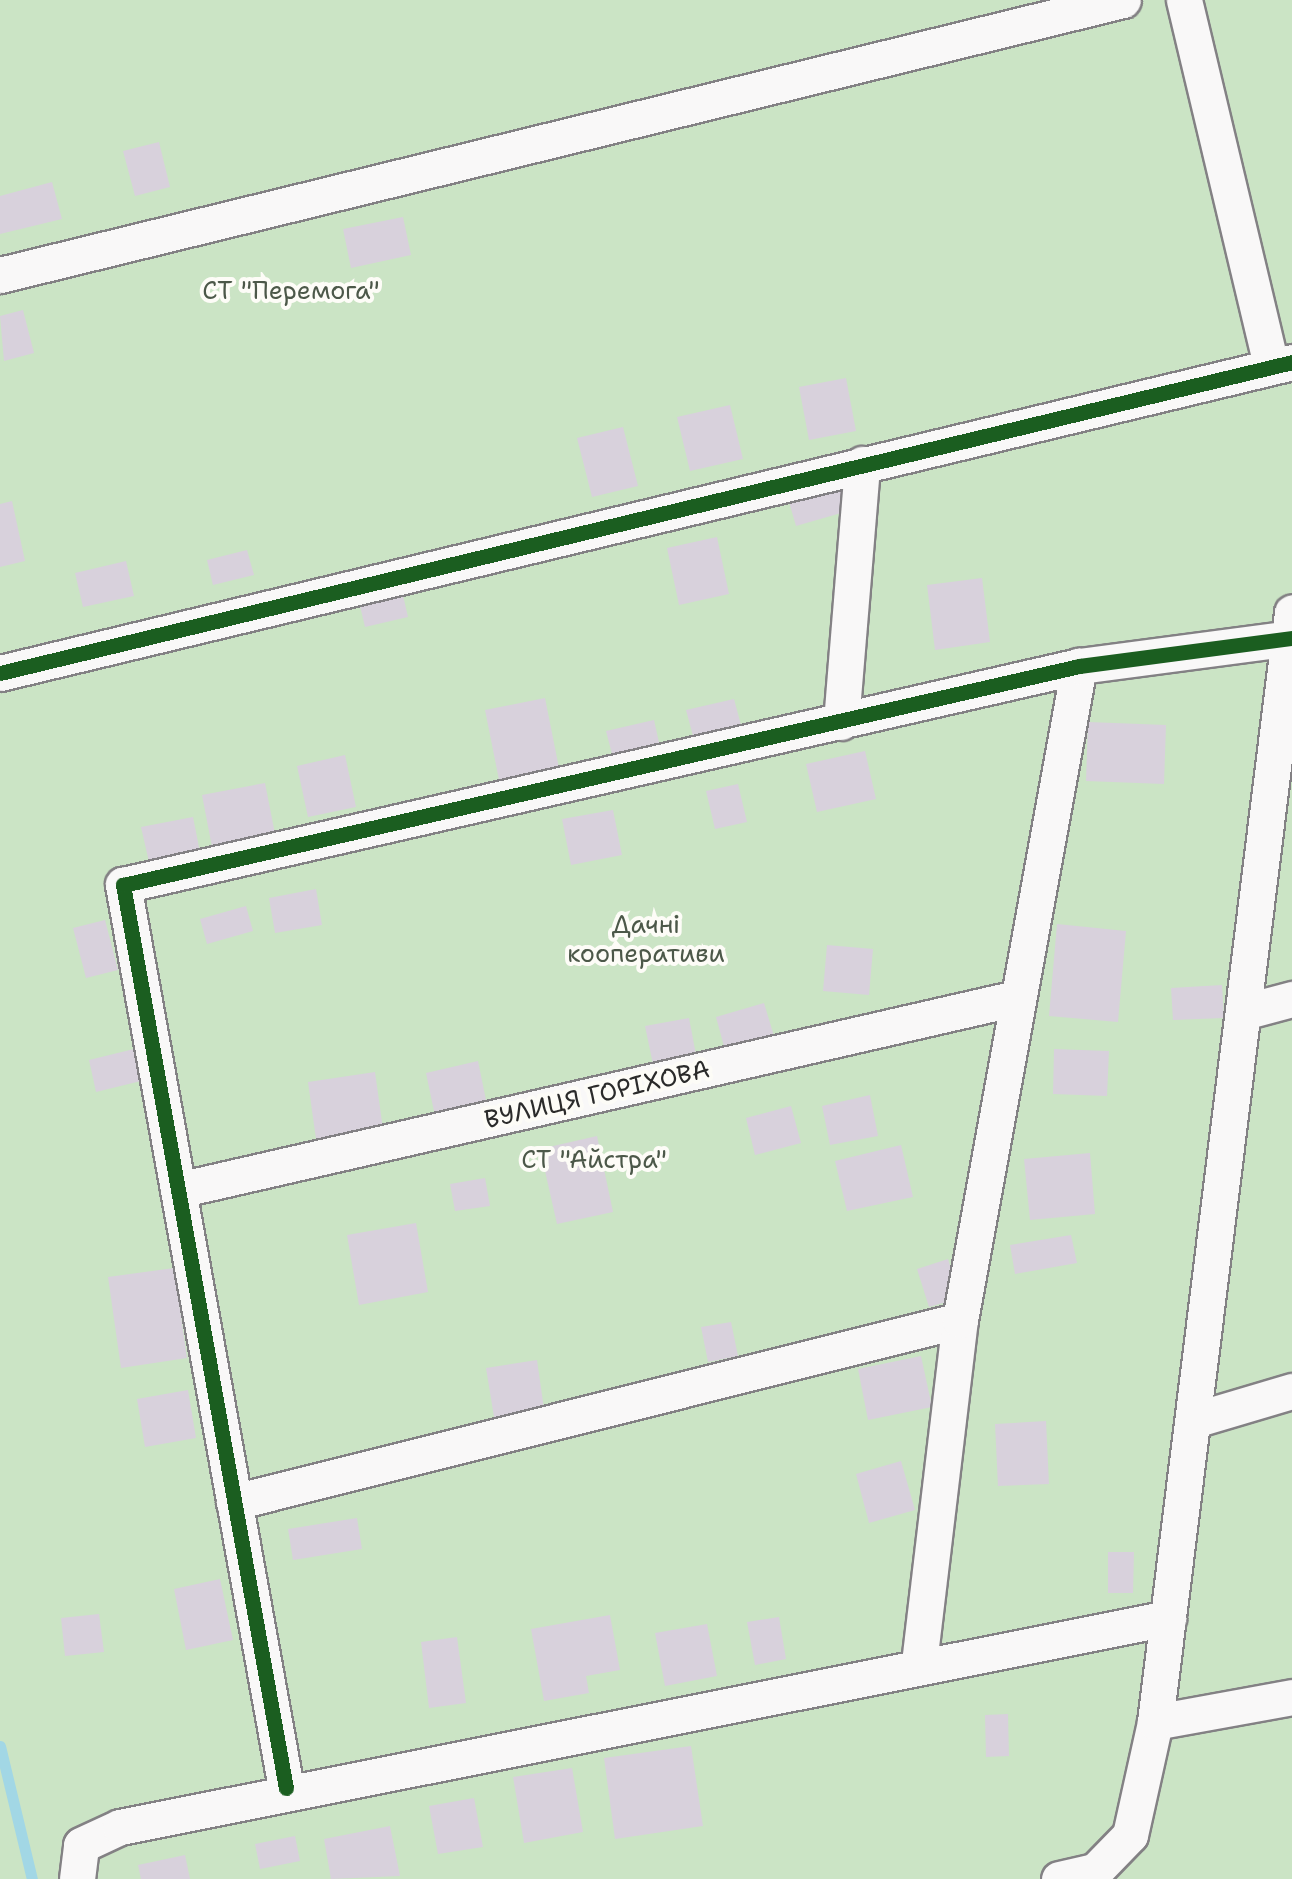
<!DOCTYPE html>
<html>
<head>
<meta charset="utf-8">
<style>
  body { margin:0 }
  #map { position:relative; width:1292px; height:1879px; overflow:hidden; background:#efeaf0; font-family:"Shantell Sans",sans-serif }
  div>[style] { position:absolute }
  [style*='--x'] { left:calc(var(--x)*1px); top:calc(var(--y)*1px); width:calc(var(--w)*1px); rotate:calc(var(--a)*1deg) }
  .green>* { inset:0; background:#cbe4c5 }
  .stream>* { height:11px; margin:-5.5px; padding:0 5.5px; transform-origin:5.5px; border-radius:5.5px; background:#a2d7e5 }
  .building>* { inset:0; background:#d8d1dc }
  .roads { filter:drop-shadow(2px 0 #838184) drop-shadow(-2px 0 #838184) drop-shadow(0 2px #838184) drop-shadow(0 -2px #838184) }
  .street>* { height:35px; margin:-17.5px; padding:0 17.5px; transform-origin:17.5px; border-radius:17.5px; background:#f9f8f8 }
  .cycleway>* { height:15px; margin:-7.5px; padding:0 7.5px; transform-origin:7.5px; border-radius:7.5px; background:#1b5e20 }
  span { translate:-50% -50%; white-space:nowrap; text-align:center; line-height:1.15; -webkit-text-stroke:8px #fdfcf7; paint-order:stroke }
  .park-label { font-size:25px; color:#4c5849 }
  .street-label { font-size:25px; color:#2b2b2b }
</style>
</head>
<body>
<div id="map">
  <div class="green">
    <i style="clip-path:polygon(0 0,1292px 0,1292px 1879px,0 1879px)"></i>
  </div>
  <div class="stream">
    <i style="--x:0;--y:1746;--w:137;--a:76.5"></i>
  </div>
  <div class="building">
    <i style="clip-path:polygon(159px 142px,170px 187px,135px 196px,123px 151px)"></i>
    <i style="clip-path:polygon(52px 182px,62px 219px,0 234px,0 196px)"></i>
    <i style="clip-path:polygon(403px 217px,411px 255px,351px 268px,343px 229px)"></i>
    <i style="clip-path:polygon(23px 310px,34px 353px,4px 361px,0 316px)"></i>
    <i style="clip-path:polygon(846px 378px,856px 431px,809px 440px,799px 387px)"></i>
    <i style="clip-path:polygon(730px 405px,743px 459px,690px 471px,677px 417px)"></i>
    <i style="clip-path:polygon(623px 427px,638px 486px,592px 497px,577px 438px)"></i>
    <i style="clip-path:polygon(842px 488px,848px 511px,796px 526px,789px 502px)"></i>
    <i style="clip-path:polygon(12px 501px,25px 561px,0 567px,0 504px)"></i>
    <i style="clip-path:polygon(717px 537px,729px 594px,679px 605px,667px 548px)"></i>
    <i style="clip-path:polygon(247px 550px,254px 575px,213px 585px,207px 560px)"></i>
    <i style="clip-path:polygon(126px 561px,134px 596px,83px 607px,75px 573px)"></i>
    <i style="clip-path:polygon(982px 578px,990px 642px,935px 650px,927px 585px)"></i>
    <i style="clip-path:polygon(402px 591px,408px 617px,365px 627px,359px 602px)"></i>
    <i style="clip-path:polygon(545px 698px,559px 768px,499px 780px,485px 710px)"></i>
    <i style="clip-path:polygon(734px 699px,741px 725px,693px 736px,686px 710px)"></i>
    <i style="clip-path:polygon(654px 720px,660px 747px,613px 758px,606px 731px)"></i>
    <i style="clip-path:polygon(1088px 722px,1166px 725px,1164px 784px,1086px 781px)"></i>
    <i style="clip-path:polygon(865px 751px,876px 799px,817px 812px,806px 764px)"></i>
    <i style="clip-path:polygon(345px 755px,356px 807px,308px 817px,297px 766px)"></i>
    <i style="clip-path:polygon(265px 783px,275px 834px,212px 847px,202px 795px)"></i>
    <i style="clip-path:polygon(738px 784px,747px 822px,715px 829px,706px 791px)"></i>
    <i style="clip-path:polygon(613px 810px,622px 855px,571px 865px,562px 819px)"></i>
    <i style="clip-path:polygon(193px 817px,200px 852px,149px 862px,141px 827px)"></i>
    <i style="clip-path:polygon(316px 889px,322px 925px,275px 933px,269px 898px)"></i>
    <i style="clip-path:polygon(246px 906px,253px 931px,207px 944px,200px 919px)"></i>
    <i style="clip-path:polygon(105px 920px,118px 970px,86px 978px,73px 928px)"></i>
    <i style="clip-path:polygon(1057px 924px,1126px 931px,1118px 1022px,1049px 1016px)"></i>
    <i style="clip-path:polygon(827px 945px,873px 949px,869px 995px,823px 991px)"></i>
    <i style="clip-path:polygon(1222px 985px,1224px 1018px,1173px 1020px,1171px 988px)"></i>
    <i style="clip-path:polygon(764px 1003px,774px 1036px,725px 1050px,716px 1017px)"></i>
    <i style="clip-path:polygon(689px 1018px,697px 1060px,654px 1069px,645px 1026px)"></i>
    <i style="clip-path:polygon(138px 1048px,145px 1080px,96px 1092px,89px 1060px)"></i>
    <i style="clip-path:polygon(1054px 1049px,1109px 1051px,1107px 1096px,1053px 1094px)"></i>
    <i style="clip-path:polygon(478px 1061px,487px 1105px,435px 1116px,426px 1073px)"></i>
    <i style="clip-path:polygon(375px 1072px,383px 1129px,316px 1139px,308px 1082px)"></i>
    <i style="clip-path:polygon(870px 1095px,878px 1136px,830px 1145px,822px 1106px)"></i>
    <i style="clip-path:polygon(791px 1106px,801px 1143px,755px 1155px,746px 1118px)"></i>
    <i style="clip-path:polygon(597px 1136px,613px 1212px,557px 1224px,540px 1149px)"></i>
    <i style="clip-path:polygon(901px 1145px,913px 1197px,847px 1211px,835px 1161px)"></i>
    <i style="clip-path:polygon(1090px 1153px,1095px 1214px,1030px 1220px,1024px 1159px)"></i>
    <i style="clip-path:polygon(485px 1178px,490px 1206px,455px 1211px,450px 1184px)"></i>
    <i style="clip-path:polygon(416px 1223px,428px 1292px,359px 1305px,347px 1235px)"></i>
    <i style="clip-path:polygon(1071px 1235px,1077px 1263px,1015px 1274px,1010px 1245px)"></i>
    <i style="clip-path:polygon(948px 1259px,960px 1298px,929px 1307px,917px 1269px)"></i>
    <i style="clip-path:polygon(174px 1268px,187px 1358px,121px 1368px,108px 1277px)"></i>
    <i style="clip-path:polygon(731px 1322px,738px 1356px,708px 1362px,701px 1327px)"></i>
    <i style="clip-path:polygon(921px 1356px,932px 1407px,868px 1420px,858px 1369px)"></i>
    <i style="clip-path:polygon(537px 1360px,545px 1416px,495px 1423px,486px 1368px)"></i>
    <i style="clip-path:polygon(188px 1390px,196px 1438px,145px 1447px,137px 1399px)"></i>
    <i style="clip-path:polygon(1046px 1421px,1049px 1484px,998px 1486px,995px 1424px)"></i>
    <i style="clip-path:polygon(901px 1461px,915px 1510px,869px 1523px,856px 1474px)"></i>
    <i style="clip-path:polygon(357px 1518px,362px 1549px,293px 1560px,288px 1529px)"></i>
    <i style="clip-path:polygon(1108px 1552px,1134px 1552px,1133px 1593px,1108px 1593px)"></i>
    <i style="clip-path:polygon(220px 1579px,233px 1640px,186px 1650px,174px 1589px)"></i>
    <i style="clip-path:polygon(99px 1614px,104px 1652px,65px 1656px,61px 1618px)"></i>
    <i style="clip-path:polygon(610px 1615px,620px 1670px,586px 1676px,589px 1693px,544px 1701px,531px 1629px)"></i>
    <i style="clip-path:polygon(779px 1617px,786px 1659px,755px 1665px,747px 1622px)"></i>
    <i style="clip-path:polygon(707px 1624px,717px 1676px,665px 1686px,655px 1633px)"></i>
    <i style="clip-path:polygon(457px 1637px,466px 1703px,429px 1708px,421px 1642px)"></i>
    <i style="clip-path:polygon(1008px 1714px,1009px 1756px,986px 1757px,985px 1715px)"></i>
    <i style="clip-path:polygon(691px 1746px,703px 1826px,615px 1839px,604px 1758px)"></i>
    <i style="clip-path:polygon(572px 1768px,583px 1832px,524px 1843px,513px 1777px)"></i>
    <i style="clip-path:polygon(474px 1798px,483px 1847px,438px 1854px,429px 1806px)"></i>
    <i style="clip-path:polygon(390px 1826px,400px 1876px,331px 1879px,324px 1839px)"></i>
    <i style="clip-path:polygon(295px 1836px,300px 1861px,260px 1869px,255px 1844px)"></i>
    <i style="clip-path:polygon(185px 1855px,190px 1879px,141px 1879px,138px 1865px)"></i>
  </div>
  <div class="roads">
    <div class="street">
      <i style="--x:1184;--y:0;--w:375;--a:76.6"></i>
      <i style="--x:0;--y:275;--w:1156;--a:-13.76"></i>
      <i style="--x:0;--y:673;--w:1329;--a:-13.53"></i>
      <i style="--x:841;--y:722;--w:259;--a:-85.3"></i>
      <i style="--x:1247;--y:1011;--w:47;--a:-14.9"></i>
      <i style="--x:178;--y:1190;--w:860;--a:-12.9"></i>
      <i style="--x:1194;--y:1420;--w:102;--a:-16.5"></i>
      <i style="--x:234;--y:1502;--w:748;--a:-14.07"></i>
      <i style="--x:919;--y:1663;--w:345;--a:-83.2"></i>
      <i style="--x:960;--y:1320;--w:665;--a:-79.69"></i>
      <i style="--x:1155;--y:1722;--w:139;--a:-10.3"></i>
      <i style="--x:286;--y:1788;--w:918;--a:-100.23"></i>
      <i style="--x:123;--y:885;--w:981;--a:-12.9"></i>
      <i style="--x:1079;--y:666;--w:215;--a:-7.5"></i>
      <i style="--x:77;--y:1879;--w:34;--a:-83"></i>
      <i style="--x:81;--y:1845;--w:43;--a:-24.8"></i>
      <i style="--x:120;--y:1827;--w:1069;--a:-11.28"></i>
      <i style="--x:1059;--y:1879;--w:37;--a:-13"></i>
      <i style="--x:1095;--y:1871;--w:50;--a:-45.8"></i>
      <i style="--x:1130;--y:1835;--w:116;--a:-77.5"></i>
      <i style="--x:1155;--y:1722;--w:1118;--a:-82.96"></i>
    </div>
  </div>
  <div class="cycleway">
    <i style="--x:0;--y:673;--w:1329;--a:-13.53"></i>
    <i style="--x:286;--y:1788;--w:918;--a:-100.23"></i>
    <i style="--x:123;--y:885;--w:981;--a:-12.9"></i>
    <i style="--x:1079;--y:666;--w:215;--a:-7.5"></i>
  </div>
  <div class="park-label">
    <span style="left:291px;top:290px">СТ "Перемога"</span>
    <span style="left:646px;top:939px">Дачні<br>кооперативи</span>
    <span style="left:594px;top:1159px">СТ "Айстра"</span>
  </div>
  <div class="street-label">
    <span style="left:597px;top:1094px;rotate:-13deg">ВУЛИЦЯ ГОРІХОВА</span>
  </div>
</div>
</body>
</html>
